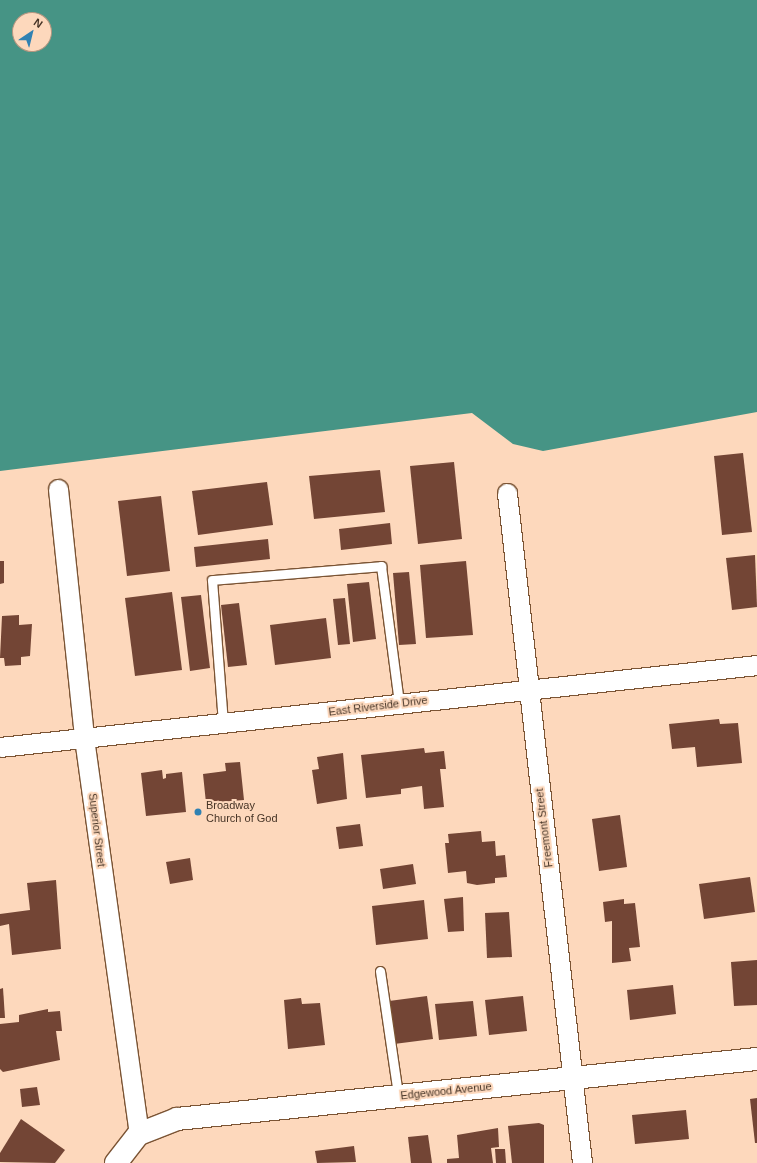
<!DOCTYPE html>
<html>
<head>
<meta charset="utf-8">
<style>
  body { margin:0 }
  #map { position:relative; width:757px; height:1163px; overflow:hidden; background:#fdd8bc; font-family:Helvetica,sans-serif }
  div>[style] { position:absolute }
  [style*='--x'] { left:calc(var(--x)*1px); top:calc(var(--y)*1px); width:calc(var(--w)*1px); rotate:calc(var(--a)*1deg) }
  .water>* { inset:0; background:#469485 }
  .building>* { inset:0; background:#734535 }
  .roads { filter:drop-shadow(1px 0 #7b5434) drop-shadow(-1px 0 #7b5434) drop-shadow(0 1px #7b5434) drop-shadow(0 -1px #7b5434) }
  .lane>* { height:9px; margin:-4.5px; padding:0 4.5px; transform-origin:4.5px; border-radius:4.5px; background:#fff }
  .street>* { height:19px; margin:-9.5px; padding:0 9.5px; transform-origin:9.5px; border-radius:9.5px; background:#fff }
  .secondary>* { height:22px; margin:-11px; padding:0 11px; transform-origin:11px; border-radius:11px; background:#fff }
  .dots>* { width:11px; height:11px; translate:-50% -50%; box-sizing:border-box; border:2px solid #fdd8bc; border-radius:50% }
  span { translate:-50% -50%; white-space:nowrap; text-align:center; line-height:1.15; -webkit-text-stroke:4px #fdd8bc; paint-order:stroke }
  .street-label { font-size:11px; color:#463426 }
  .poi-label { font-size:11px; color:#463426 }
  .left { translate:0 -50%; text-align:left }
  .north { position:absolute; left:12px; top:12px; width:40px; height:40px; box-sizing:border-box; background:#fdd8bc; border:1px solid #b49680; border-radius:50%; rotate:35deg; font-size:11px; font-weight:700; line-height:16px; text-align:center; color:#463426 }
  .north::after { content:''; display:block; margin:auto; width:14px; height:18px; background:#3081b2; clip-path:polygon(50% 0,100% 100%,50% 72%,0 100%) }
</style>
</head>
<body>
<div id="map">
  <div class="water">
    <i style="clip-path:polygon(evenodd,0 0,757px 0,757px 412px,543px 451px,513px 444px,472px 413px,0 471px,0 0,20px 20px,44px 20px,44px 44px,20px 44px,20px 20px)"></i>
  </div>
  <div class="building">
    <i style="clip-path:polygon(743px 453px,752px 532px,722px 535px,714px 456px)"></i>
    <i style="clip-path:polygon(454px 462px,462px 539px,418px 544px,410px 466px)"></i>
    <i style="clip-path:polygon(380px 470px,385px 512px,314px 519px,309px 476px)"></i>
    <i style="clip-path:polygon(267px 482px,273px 525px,198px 535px,192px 491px)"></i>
    <i style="clip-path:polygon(161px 496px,170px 571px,127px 576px,118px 501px)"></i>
    <i style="clip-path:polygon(390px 523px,392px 544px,341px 550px,339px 529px)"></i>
    <i style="clip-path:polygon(268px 539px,270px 559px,196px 567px,194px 547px)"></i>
    <i style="clip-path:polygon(755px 555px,757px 607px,732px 610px,726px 558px)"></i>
    <i style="clip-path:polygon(0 561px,4px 561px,4px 583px,0 584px)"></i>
    <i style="clip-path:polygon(466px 561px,473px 635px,426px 638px,420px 565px)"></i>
    <i style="clip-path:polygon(409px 572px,416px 644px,399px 645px,393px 573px)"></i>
    <i style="clip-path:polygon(369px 582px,376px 639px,353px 642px,347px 584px)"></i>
    <i style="clip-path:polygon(172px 592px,182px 670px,135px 676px,125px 598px)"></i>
    <i style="clip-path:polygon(201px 595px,210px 668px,190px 671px,181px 597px)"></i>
    <i style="clip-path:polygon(345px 598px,350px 644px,338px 645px,333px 599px)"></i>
    <i style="clip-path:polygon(239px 603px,247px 665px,228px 667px,221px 605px)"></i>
    <i style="clip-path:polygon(19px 615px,19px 625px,32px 624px,30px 656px,21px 657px,21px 665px,5px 666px,4px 658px,0 658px,2px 616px)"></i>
    <i style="clip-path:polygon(326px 618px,331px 658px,275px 665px,270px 625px)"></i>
    <i style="clip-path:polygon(719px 719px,720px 724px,738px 723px,742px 763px,697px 767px,695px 747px,672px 749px,669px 724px)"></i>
    <i style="clip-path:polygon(424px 748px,425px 753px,444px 751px,446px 769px,440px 769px,444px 807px,424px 809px,422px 786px,401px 789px,401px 794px,366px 798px,361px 755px)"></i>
    <i style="clip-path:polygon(343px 753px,347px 799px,317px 804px,312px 770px,319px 769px,317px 757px)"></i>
    <i style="clip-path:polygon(240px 762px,244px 800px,206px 803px,203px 774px,226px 771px,225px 763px)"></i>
    <i style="clip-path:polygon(162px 770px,163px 779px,166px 778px,166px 774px,182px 772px,186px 812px,146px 816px,141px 773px)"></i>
    <i style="clip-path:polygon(620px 815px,627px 867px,599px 871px,592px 819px)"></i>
    <i style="clip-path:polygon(360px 824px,363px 846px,339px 849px,336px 827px)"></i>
    <i style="clip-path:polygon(481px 831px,482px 842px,495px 841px,496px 856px,505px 855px,507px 877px,495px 878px,495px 883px,477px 885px,467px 883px,466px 871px,448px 873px,445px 843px,449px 843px,448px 834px)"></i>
    <i style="clip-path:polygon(190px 858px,193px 880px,170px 884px,166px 862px)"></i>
    <i style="clip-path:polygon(413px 864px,416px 884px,383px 889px,380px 869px)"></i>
    <i style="clip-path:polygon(750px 877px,755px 912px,704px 919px,699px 884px)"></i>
    <i style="clip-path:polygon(56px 880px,61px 949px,12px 955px,9px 924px,0 926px,0 914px,30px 910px,27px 883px)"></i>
    <i style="clip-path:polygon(463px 897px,464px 931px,448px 932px,444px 899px)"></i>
    <i style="clip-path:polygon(624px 899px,624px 904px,635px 903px,640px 947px,629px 948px,631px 961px,612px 963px,612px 921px,605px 922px,603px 902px)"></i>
    <i style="clip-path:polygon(424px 900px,428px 939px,376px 945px,372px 906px)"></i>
    <i style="clip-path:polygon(509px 912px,512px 957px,487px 958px,485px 913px)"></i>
    <i style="clip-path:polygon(757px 960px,757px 1005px,734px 1006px,731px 962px)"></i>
    <i style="clip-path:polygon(673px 985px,676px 1014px,630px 1020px,627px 990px)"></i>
    <i style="clip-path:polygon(3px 988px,5px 1018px,0 1018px,0 989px)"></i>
    <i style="clip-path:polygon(427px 996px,433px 1039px,394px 1044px,389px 1001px)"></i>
    <i style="clip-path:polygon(523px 996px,527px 1031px,489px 1035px,485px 1000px)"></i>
    <i style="clip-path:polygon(301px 998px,302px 1004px,320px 1003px,325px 1045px,288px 1049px,284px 1000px)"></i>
    <i style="clip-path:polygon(473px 1001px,477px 1036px,439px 1040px,435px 1004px)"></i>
    <i style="clip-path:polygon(48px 1009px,48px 1012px,60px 1011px,62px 1031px,56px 1031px,60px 1060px,3px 1072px,0 1069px,0 1024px,19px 1022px,19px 1015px)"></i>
    <i style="clip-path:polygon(37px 1087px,40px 1105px,22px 1107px,20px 1089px)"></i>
    <i style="clip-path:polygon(757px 1098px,757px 1143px,755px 1143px,750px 1099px)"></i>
    <i style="clip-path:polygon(686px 1110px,689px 1139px,635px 1144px,632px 1115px)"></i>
    <i style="clip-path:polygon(21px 1119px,65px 1150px,55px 1163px,0 1162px,0 1153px)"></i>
    <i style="clip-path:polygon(539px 1123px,544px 1125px,544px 1163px,512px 1163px,508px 1126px)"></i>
    <i style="clip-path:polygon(498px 1128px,499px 1147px,491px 1148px,493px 1163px,447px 1163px,447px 1159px,459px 1158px,457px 1135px)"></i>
    <i style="clip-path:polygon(428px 1135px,432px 1163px,411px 1163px,408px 1137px)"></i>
    <i style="clip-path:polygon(354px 1146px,356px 1162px,317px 1163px,315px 1151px)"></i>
    <i style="clip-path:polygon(495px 1149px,505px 1149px,506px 1163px,496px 1163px)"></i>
  </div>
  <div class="roads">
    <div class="lane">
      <i style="--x:223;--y:723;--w:143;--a:-94.4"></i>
      <i style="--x:212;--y:580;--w:170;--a:-4.7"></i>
      <i style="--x:381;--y:566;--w:137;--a:82.5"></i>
      <i style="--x:380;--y:971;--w:125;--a:81.7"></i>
    </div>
    <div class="street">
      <i style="--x:58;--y:489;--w:250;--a:84"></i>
      <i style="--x:84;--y:738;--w:400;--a:82.1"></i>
      <i style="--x:507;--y:493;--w:674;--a:83.61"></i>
      <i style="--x:0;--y:747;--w:761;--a:-6.18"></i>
    </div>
    <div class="secondary">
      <i style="--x:116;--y:1163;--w:37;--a:-52"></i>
      <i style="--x:139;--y:1134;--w:41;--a:-21.5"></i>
      <i style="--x:177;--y:1119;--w:583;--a:-5.91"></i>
    </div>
  </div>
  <div class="dots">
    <i style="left:198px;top:812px;background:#3081b2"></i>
  </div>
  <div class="street-label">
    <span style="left:378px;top:706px;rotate:-7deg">East Riverside Drive</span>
    <span style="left:544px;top:828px;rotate:-97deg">Freemont Street</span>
    <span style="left:97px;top:830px;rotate:83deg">Superior Street</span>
    <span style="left:446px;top:1091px;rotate:-6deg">Edgewood Avenue</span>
  </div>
  <div class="poi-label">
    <span class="left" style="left:206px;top:812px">Broadway<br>Church of God</span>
  </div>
  <div class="north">N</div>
</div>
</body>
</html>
